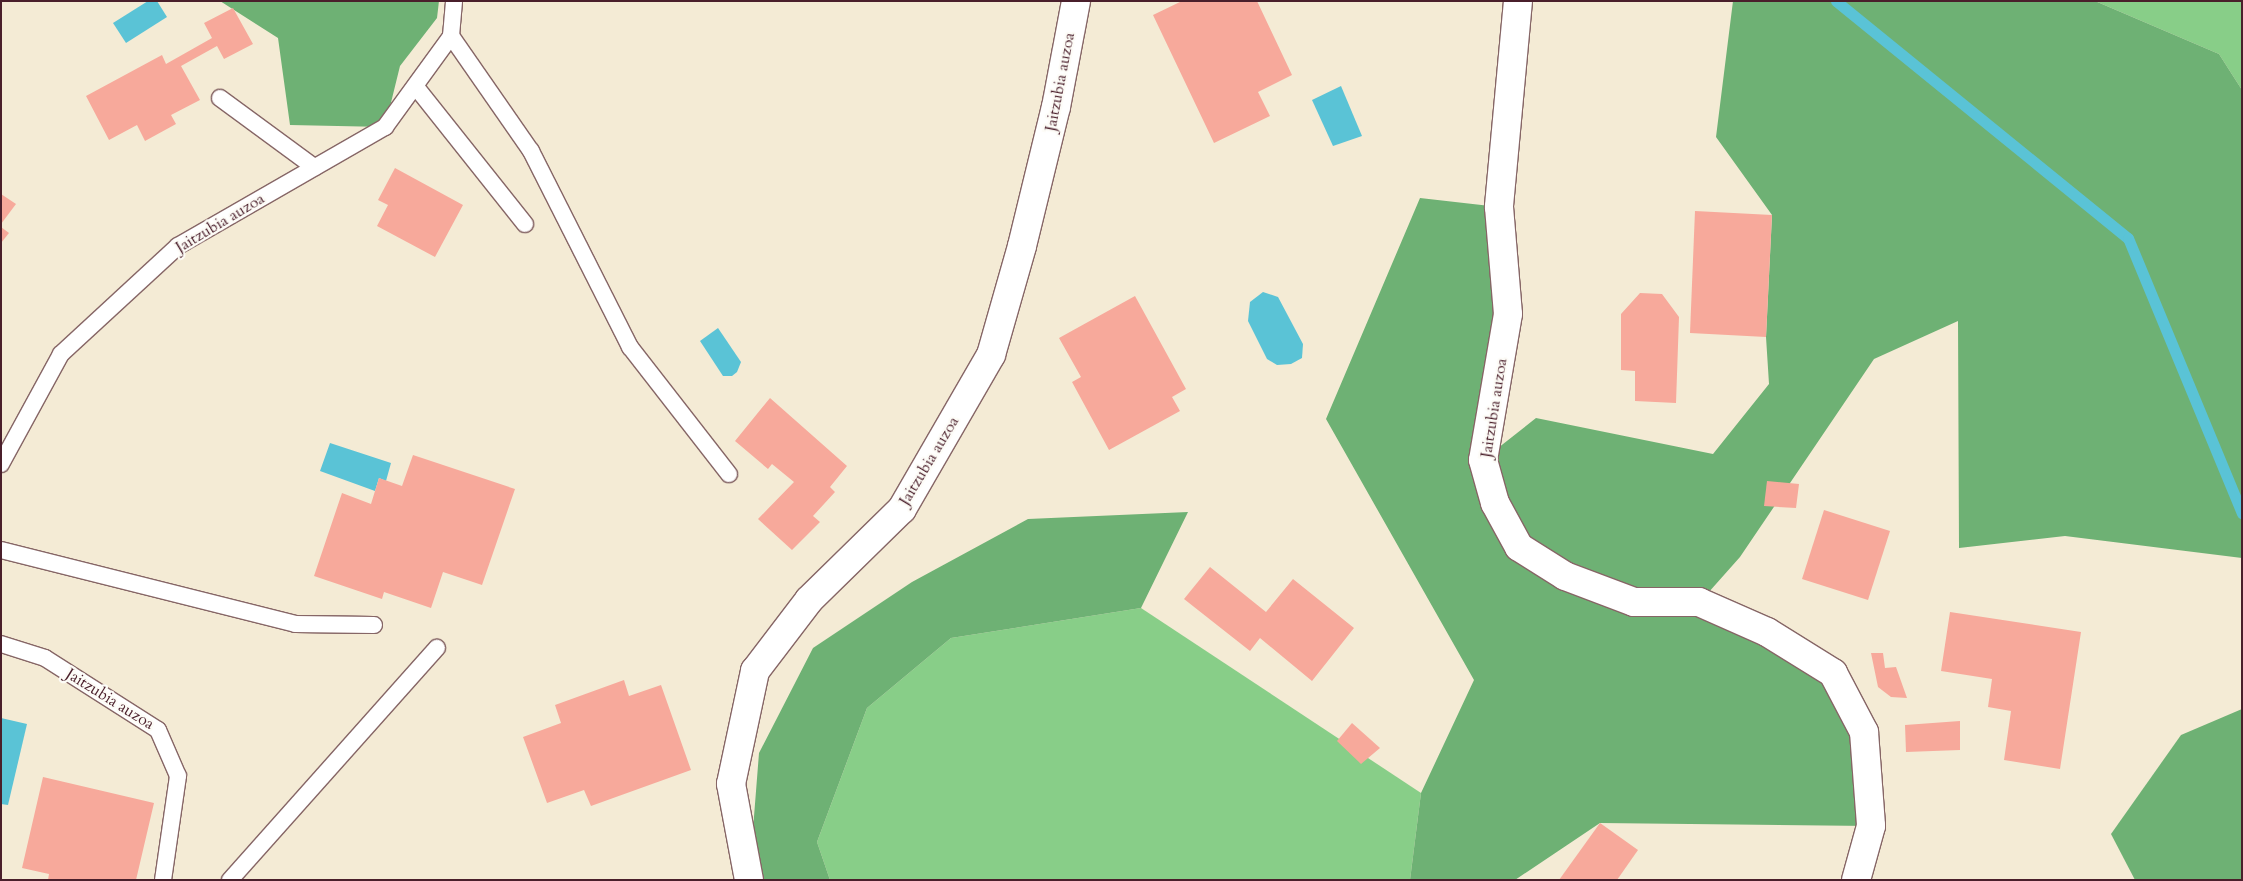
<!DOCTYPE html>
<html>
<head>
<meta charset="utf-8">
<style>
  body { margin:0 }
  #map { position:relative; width:2243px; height:881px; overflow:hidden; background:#f4ebd5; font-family:Cardo,serif }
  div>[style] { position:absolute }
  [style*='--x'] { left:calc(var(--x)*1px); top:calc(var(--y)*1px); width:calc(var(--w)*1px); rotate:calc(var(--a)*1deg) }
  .green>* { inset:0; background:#88ce88 }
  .forest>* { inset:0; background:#6eb174 }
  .water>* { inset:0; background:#5ac3d6 }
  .stream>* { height:11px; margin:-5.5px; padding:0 5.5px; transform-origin:5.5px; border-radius:5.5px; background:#5ac3d6 }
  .building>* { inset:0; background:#f7a99b }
  .roads { filter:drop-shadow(1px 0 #866666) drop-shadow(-1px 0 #866666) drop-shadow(0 1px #866666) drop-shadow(0 -1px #866666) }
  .service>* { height:16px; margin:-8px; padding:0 8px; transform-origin:8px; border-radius:8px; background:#fff }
  .minor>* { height:28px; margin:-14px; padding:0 14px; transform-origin:14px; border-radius:14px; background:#fff }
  span { translate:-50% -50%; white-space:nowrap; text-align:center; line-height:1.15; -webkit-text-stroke:4.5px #fdfcf7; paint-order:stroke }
  .street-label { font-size:16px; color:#4a1f2b }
  .frame { position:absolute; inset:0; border:2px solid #4a1f2b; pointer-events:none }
</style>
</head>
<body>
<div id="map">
  <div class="green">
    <i style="clip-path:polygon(2095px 1px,2242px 1px,2242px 90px,2219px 54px)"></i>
    <i style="clip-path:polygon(1141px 608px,1421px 793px,1410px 880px,830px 880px,817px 842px,867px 708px,951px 638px)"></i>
  </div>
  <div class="forest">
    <i style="clip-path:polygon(220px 1px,439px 1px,437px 18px,400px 66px,385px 127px,290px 125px,278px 38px)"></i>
    <i style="clip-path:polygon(1733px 1px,2095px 1px,2219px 54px,2242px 90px,2242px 558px,2065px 536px,1959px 548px,1958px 321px,1874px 359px,1740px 557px,1700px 602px,1833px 673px,1864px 732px,1871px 826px,1600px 823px,1515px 880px,1410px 880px,1421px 793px,1474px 680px,1326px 419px,1420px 198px,1499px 207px,1508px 314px,1484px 459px,1536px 418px,1713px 454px,1769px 384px,1766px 337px,1772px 215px,1716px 137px)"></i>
    <i style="clip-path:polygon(1188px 512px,1141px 608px,951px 638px,867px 708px,817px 842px,830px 880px,749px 880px,759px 753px,813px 648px,912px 582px,1028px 519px)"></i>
    <i style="clip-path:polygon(2242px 709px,2242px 880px,2135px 880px,2111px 834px,2181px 735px)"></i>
  </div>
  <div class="water">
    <i style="clip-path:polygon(148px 1px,157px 1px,167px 17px,126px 43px,113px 23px)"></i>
    <i style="clip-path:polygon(1341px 86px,1362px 136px,1333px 146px,1312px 100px)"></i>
    <i style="clip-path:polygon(1263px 292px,1278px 297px,1303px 344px,1302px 358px,1291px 364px,1277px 365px,1267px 359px,1248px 321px,1250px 302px)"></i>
    <i style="clip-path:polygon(718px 328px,741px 362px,737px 372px,732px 376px,723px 376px,700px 341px)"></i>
    <i style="clip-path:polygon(330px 443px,391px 463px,386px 481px,379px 478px,375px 491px,320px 471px)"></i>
    <i style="clip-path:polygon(1px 718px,27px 724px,8px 805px,1px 804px)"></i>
  </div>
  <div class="stream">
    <i style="--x:1836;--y:1;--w:376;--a:39.1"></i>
    <i style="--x:2128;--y:238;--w:298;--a:67.5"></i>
  </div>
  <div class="building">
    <i style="clip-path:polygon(1182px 1px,1257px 1px,1292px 75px,1258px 92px,1270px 116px,1214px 143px,1153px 15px)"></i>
    <i style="clip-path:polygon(233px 8px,253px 44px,224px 59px,217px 46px,181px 66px,200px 100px,171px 115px,176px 124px,145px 141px,137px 125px,109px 140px,86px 96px,162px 55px,166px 64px,212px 38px,204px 23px)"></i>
    <i style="clip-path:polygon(395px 168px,463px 205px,435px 257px,377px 226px,388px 205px,378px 200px)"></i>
    <i style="clip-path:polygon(1px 194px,16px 204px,1px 224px)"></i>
    <i style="clip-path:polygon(1695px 211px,1772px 215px,1766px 337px,1690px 333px)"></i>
    <i style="clip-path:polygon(1px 227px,9px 233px,1px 243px)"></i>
    <i style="clip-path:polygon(1640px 293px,1662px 294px,1679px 317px,1676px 403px,1635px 401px,1635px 371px,1621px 370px,1621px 314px)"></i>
    <i style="clip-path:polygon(1135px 296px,1186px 389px,1172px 397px,1180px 411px,1109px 450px,1072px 382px,1081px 377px,1059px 338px)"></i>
    <i style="clip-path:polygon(770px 398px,847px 466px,830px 487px,835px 492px,813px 516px,820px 522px,792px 550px,758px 519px,794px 482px,772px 464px,768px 469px,735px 441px)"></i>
    <i style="clip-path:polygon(413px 455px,515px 489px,482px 585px,443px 572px,431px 608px,384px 592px,382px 599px,314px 576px,342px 493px,371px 504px,379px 478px,402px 486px)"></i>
    <i style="clip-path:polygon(1767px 481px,1799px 484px,1796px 508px,1764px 506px)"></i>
    <i style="clip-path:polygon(1824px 510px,1890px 531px,1868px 600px,1802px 579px)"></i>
    <i style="clip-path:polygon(1210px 567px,1266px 612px,1293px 579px,1354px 628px,1312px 681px,1260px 638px,1250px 651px,1184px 599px)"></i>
    <i style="clip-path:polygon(1950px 612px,2081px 632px,2060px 769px,2004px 760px,2011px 711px,1988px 707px,1992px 679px,1941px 671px)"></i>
    <i style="clip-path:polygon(1871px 653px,1883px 653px,1885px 668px,1896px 667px,1907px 698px,1891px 697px,1878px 687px)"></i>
    <i style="clip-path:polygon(624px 680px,629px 696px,661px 685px,691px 770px,591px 806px,584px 790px,547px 803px,523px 737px,561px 723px,555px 705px)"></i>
    <i style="clip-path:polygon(1960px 721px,1960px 750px,1906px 752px,1905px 725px)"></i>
    <i style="clip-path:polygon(1352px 723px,1380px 748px,1361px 764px,1337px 741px)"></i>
    <i style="clip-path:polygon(43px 777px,154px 803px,136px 880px,48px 880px,49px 874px,22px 868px)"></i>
    <i style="clip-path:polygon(1600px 823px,1638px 850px,1617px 880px,1559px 880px)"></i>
  </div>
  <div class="roads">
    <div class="service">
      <i style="--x:451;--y:36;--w:140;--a:55.2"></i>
      <i style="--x:531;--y:151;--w:220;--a:63.2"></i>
      <i style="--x:630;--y:347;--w:161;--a:52.1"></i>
      <i style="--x:416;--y:87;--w:175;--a:51.5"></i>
      <i style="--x:220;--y:98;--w:117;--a:36.3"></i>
      <i style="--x:1;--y:464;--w:125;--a:-61.4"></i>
      <i style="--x:61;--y:354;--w:159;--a:-42.7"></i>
      <i style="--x:178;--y:246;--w:239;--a:-29.9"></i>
      <i style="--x:385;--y:127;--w:112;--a:-54"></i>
      <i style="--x:451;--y:36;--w:35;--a:-85"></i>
      <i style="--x:1;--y:550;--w:303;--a:14.1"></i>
      <i style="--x:295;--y:624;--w:79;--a:0.7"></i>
      <i style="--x:1;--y:644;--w:46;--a:17.7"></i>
      <i style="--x:45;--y:658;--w:134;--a:32.5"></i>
      <i style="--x:158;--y:730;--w:50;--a:66.5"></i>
      <i style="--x:178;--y:776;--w:105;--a:98.2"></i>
      <i style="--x:230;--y:880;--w:311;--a:-48.3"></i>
    </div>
    <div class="minor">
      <i style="--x:1518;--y:1;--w:207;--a:95.3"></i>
      <i style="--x:1499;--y:207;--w:107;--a:85.2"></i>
      <i style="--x:1508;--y:314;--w:148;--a:99.7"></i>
      <i style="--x:1483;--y:460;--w:45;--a:74.4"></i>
      <i style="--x:1495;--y:503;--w:50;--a:61.4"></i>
      <i style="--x:1519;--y:547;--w:54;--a:32.2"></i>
      <i style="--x:1565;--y:576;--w:74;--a:20.6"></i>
      <i style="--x:1634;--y:602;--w:65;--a:0"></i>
      <i style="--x:1699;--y:602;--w:74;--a:23.8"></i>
      <i style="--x:1767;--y:632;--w:78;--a:31.8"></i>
      <i style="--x:1833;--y:673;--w:67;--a:62.3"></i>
      <i style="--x:1864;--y:732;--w:94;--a:85.7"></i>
      <i style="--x:1871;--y:826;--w:56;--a:105.5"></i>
      <i style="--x:749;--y:880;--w:98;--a:-100.6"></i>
      <i style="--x:731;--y:784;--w:116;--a:-78"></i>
      <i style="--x:755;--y:671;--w:89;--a:-52.7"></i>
      <i style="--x:809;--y:600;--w:130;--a:-44.4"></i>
      <i style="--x:902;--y:509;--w:178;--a:-60"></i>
      <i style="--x:991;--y:355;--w:113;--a:-74.1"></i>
      <i style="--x:1022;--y:246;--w:143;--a:-76.3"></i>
      <i style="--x:1056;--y:107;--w:108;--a:-79.3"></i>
    </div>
  </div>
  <div class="street-label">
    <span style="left:1060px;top:82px;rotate:-79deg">Jaitzubia auzoa</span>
    <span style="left:220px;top:223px;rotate:-31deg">Jaitzubia auzoa</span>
    <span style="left:1494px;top:408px;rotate:-81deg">Jaitzubia auzoa</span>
    <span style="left:929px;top:461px;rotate:-59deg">Jaitzubia auzoa</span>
    <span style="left:110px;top:699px;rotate:32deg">Jaitzubia auzoa</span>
  </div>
  <div class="frame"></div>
</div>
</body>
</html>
